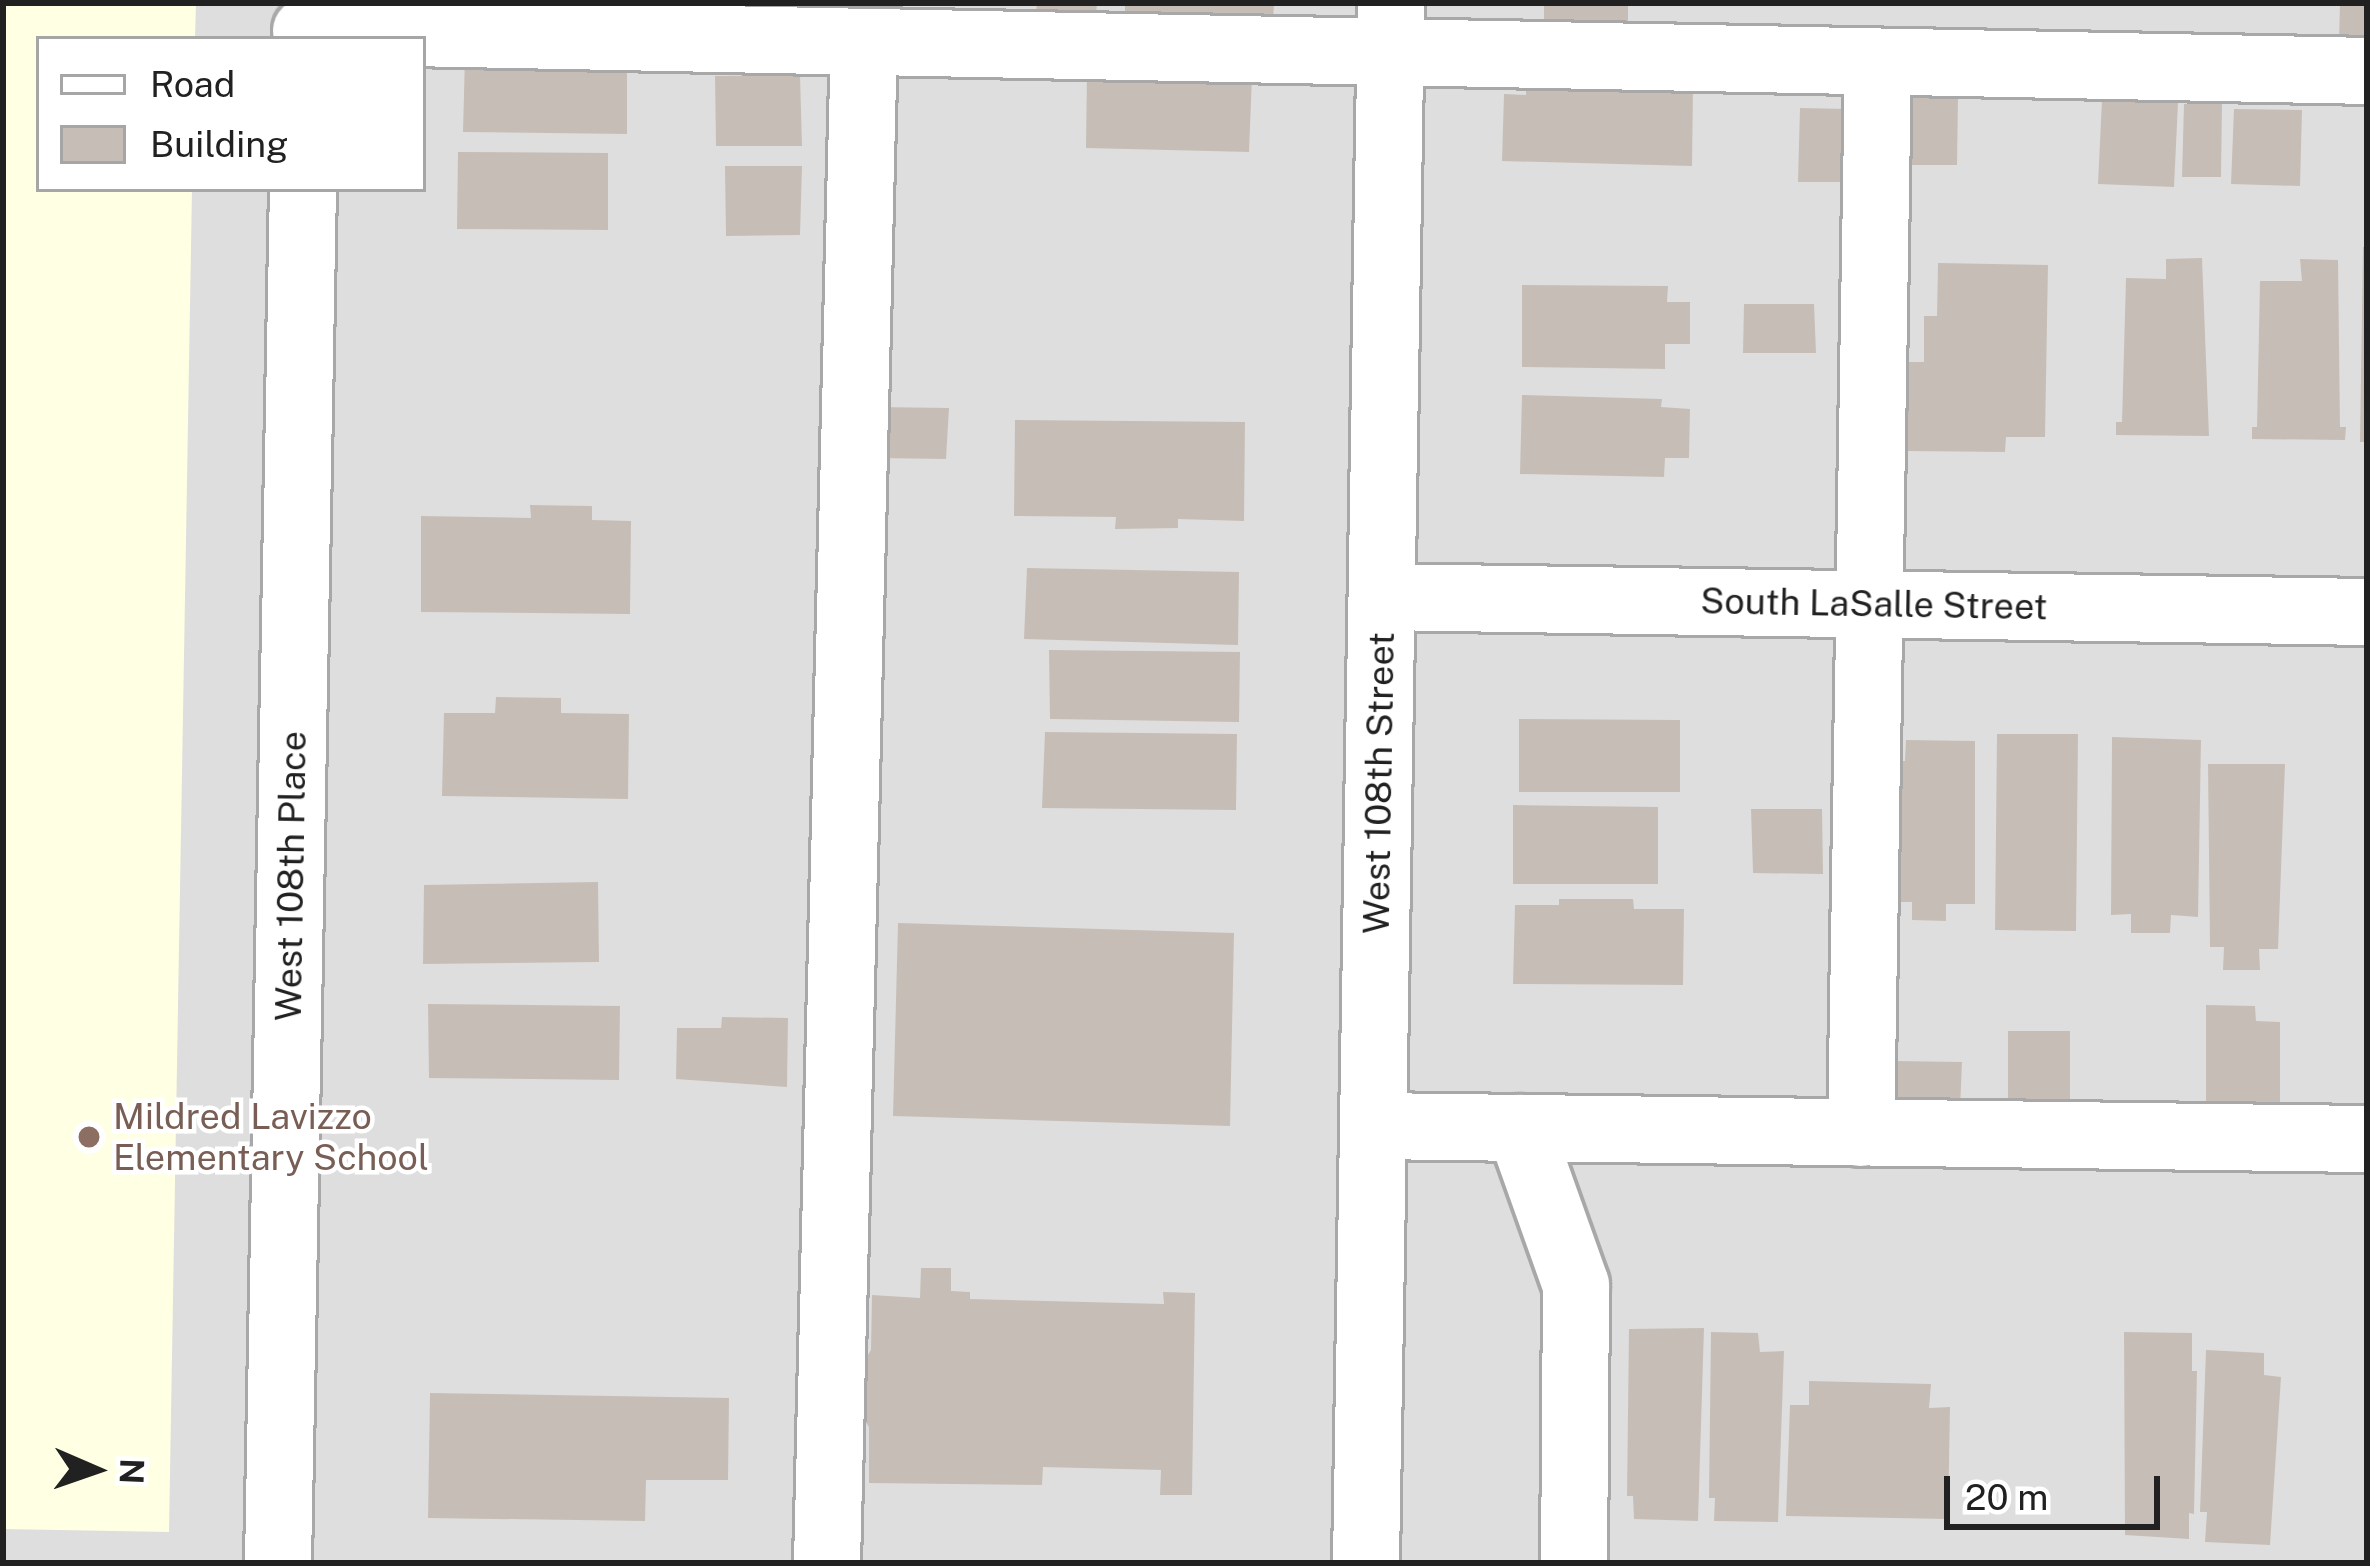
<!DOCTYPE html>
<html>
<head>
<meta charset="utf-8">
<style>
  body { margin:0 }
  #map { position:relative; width:2370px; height:1566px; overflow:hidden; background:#f1eee7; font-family:"Public Sans",sans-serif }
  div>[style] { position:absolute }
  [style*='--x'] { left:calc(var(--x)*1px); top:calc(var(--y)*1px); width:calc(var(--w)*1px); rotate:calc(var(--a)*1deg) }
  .residential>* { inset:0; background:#dfdede }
  .education>* { inset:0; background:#feffe3 }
  .building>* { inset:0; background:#c6beb6 }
  .roads { filter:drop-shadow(3px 0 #a8a8a8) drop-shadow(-3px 0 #a8a8a8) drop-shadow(0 3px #a8a8a8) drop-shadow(0 -3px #a8a8a8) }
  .minor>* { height:66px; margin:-33px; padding:0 33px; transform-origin:33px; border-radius:33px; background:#fff }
  .dots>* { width:33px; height:33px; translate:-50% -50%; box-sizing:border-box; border:6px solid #fff; border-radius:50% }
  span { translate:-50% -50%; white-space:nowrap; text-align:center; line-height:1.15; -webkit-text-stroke:9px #fff; paint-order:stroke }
  .street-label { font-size:36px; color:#212121 }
  .education-label { font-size:36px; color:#785e54 }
  .left { translate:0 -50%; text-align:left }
  .frame { position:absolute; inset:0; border:6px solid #212121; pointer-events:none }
  .legend { position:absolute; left:36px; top:36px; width:390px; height:156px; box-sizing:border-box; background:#fff; border:3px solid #a6a6a6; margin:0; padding:15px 21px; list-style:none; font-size:36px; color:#212121 }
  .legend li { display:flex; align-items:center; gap:24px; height:60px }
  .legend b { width:60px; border:3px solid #a6a6a6 }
  .north { position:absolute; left:36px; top:1410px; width:120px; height:120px; -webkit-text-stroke:9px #fff; paint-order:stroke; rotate:92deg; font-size:33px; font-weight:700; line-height:48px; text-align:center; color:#212121 }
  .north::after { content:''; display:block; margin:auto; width:42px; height:54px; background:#212121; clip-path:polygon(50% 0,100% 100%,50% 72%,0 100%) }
  .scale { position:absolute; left:1944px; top:1476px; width:216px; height:54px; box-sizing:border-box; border:6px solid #212121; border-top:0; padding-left:15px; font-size:36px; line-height:42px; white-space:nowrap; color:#212121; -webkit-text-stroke:9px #fff; paint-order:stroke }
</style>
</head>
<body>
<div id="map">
  <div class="residential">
    <i style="clip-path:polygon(evenodd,3px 3px,2367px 3px,2367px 1563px,3px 1563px,3px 3px,39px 39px,423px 39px,423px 189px,39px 189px,39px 39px)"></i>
  </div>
  <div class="education">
    <i style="clip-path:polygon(3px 3px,196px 3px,195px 39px,39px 39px,39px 189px,192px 189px,169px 1532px,3px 1529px)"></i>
  </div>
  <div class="building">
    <i style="clip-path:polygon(1037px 3px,1097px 3px,1096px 15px,1036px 13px)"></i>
    <i style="clip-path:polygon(1125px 3px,1274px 3px,1273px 22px,1125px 18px)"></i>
    <i style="clip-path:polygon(1544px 3px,1628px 3px,1628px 32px,1544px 32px)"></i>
    <i style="clip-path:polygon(2340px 3px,2367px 3px,2367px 41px,2339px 41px)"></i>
    <i style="clip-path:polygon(465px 55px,627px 56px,627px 134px,463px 132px)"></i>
    <i style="clip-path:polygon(1087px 72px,1252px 76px,1249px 152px,1086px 148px)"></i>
    <i style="clip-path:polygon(800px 75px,802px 146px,716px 146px,715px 76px)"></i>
    <i style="clip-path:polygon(1693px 87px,1692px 166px,1502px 161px,1504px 94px,1526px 95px,1526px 89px)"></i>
    <i style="clip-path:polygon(1884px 94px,1958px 96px,1957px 165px,1885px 165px)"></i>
    <i style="clip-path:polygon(2102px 100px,2178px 103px,2174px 187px,2098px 184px)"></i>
    <i style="clip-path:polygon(2222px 103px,2221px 177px,2182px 177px,2184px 104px)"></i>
    <i style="clip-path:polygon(1800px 108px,1847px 109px,1846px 182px,1798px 182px)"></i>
    <i style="clip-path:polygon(2234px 109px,2302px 110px,2300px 186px,2231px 184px)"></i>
    <i style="clip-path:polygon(458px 152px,608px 153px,608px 230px,457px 229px)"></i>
    <i style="clip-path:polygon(725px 166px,802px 166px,800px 235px,726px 236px)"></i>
    <i style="clip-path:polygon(2363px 247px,2367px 247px,2367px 442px,2360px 442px)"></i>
    <i style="clip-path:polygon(2202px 258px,2209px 436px,2116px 435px,2116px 422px,2122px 422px,2126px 278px,2166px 279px,2166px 259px)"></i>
    <i style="clip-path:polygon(2300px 259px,2338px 260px,2340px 427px,2346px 427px,2345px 440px,2252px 439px,2252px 427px,2257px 427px,2260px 281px,2302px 281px)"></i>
    <i style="clip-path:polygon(1938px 263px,2048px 265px,2045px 437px,2006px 437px,2005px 452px,1906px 451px,1909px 362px,1924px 362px,1924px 316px,1937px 316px)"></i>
    <i style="clip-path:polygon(1522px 285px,1668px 286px,1667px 302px,1690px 302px,1690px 344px,1665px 344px,1665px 369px,1522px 367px)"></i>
    <i style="clip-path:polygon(1744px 304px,1814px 304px,1816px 353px,1743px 353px)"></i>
    <i style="clip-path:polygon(1522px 395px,1662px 399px,1661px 407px,1690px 409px,1689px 458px,1665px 458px,1664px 477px,1520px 474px)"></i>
    <i style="clip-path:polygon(876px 407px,949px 408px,946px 459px,875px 458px)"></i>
    <i style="clip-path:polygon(1015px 420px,1245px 422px,1244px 521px,1178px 519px,1178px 528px,1115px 529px,1116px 517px,1014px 516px)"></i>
    <i style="clip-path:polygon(530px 505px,592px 506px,592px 520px,631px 521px,630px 614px,421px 612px,421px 516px,531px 518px)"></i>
    <i style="clip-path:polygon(1027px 568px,1239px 572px,1238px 645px,1024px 639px)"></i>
    <i style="clip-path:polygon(1049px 650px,1240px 652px,1239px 722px,1050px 719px)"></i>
    <i style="clip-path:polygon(496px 697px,561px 698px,561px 713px,629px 714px,628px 799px,442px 796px,444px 713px,495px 713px)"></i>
    <i style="clip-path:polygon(1519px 719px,1680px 720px,1680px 792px,1519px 792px)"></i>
    <i style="clip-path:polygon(1045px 732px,1237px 734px,1236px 810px,1042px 808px)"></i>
    <i style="clip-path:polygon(1997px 734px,2078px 734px,2076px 931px,1995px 930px)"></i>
    <i style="clip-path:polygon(2112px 737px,2201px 740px,2198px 917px,2171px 915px,2170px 933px,2131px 933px,2131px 914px,2111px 915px)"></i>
    <i style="clip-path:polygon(1906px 740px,1975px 741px,1975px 904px,1946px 904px,1946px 921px,1912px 920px,1912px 902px,1897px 902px,1900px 761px,1905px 761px)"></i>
    <i style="clip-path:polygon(2208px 764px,2285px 764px,2278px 949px,2259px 949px,2260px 970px,2223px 970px,2224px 947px,2210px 947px)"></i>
    <i style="clip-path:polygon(1513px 805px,1658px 807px,1658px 884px,1513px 884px)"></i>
    <i style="clip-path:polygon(1751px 809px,1822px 809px,1823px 874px,1753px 873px)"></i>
    <i style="clip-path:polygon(598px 882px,599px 962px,423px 964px,424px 885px)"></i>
    <i style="clip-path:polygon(1559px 899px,1633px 899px,1634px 909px,1684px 909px,1683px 985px,1513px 984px,1515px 905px,1559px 905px)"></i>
    <i style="clip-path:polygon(898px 923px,1234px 933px,1230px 1126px,893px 1116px)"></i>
    <i style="clip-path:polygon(428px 1004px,620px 1006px,619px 1080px,429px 1078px)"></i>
    <i style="clip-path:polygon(2206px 1005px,2255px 1006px,2256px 1021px,2280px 1022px,2280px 1103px,2206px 1104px)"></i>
    <i style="clip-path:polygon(722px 1017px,788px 1018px,787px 1087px,676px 1079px,677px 1028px,721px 1028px)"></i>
    <i style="clip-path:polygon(2008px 1031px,2070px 1031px,2070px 1102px,2008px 1102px)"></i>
    <i style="clip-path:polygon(1893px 1061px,1962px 1062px,1960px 1109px,1892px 1107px)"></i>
    <i style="clip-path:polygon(921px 1268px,951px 1268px,951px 1291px,970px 1292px,970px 1299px,1164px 1304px,1163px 1292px,1195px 1293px,1192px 1495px,1160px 1495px,1161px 1470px,1043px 1467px,1042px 1485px,869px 1483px,869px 1427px,858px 1411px,863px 1363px,871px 1350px,872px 1295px,920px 1298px)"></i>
    <i style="clip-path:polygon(1704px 1328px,1698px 1521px,1634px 1519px,1633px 1496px,1627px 1496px,1629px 1329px)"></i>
    <i style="clip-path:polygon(1711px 1332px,1758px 1333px,1760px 1352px,1784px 1351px,1778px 1522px,1714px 1521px,1715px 1498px,1709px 1498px)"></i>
    <i style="clip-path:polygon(2124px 1332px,2192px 1333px,2192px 1371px,2197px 1371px,2194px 1514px,2189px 1513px,2189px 1539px,2125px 1535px)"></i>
    <i style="clip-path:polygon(2206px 1350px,2264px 1353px,2264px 1375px,2281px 1377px,2270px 1545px,2205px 1542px,2207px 1512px,2200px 1512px)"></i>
    <i style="clip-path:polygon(1809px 1381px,1931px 1384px,1929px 1408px,1950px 1407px,1948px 1519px,1786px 1516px,1790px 1405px,1809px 1405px)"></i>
    <i style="clip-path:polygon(430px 1393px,729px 1398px,728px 1480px,646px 1480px,645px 1521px,428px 1518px)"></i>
  </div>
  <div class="roads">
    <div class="minor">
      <i style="--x:306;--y:31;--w:2061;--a:1.11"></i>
      <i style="--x:1382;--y:597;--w:985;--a:0.87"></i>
      <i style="--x:1373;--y:1126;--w:994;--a:0.75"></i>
      <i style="--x:1520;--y:1128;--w:167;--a:70.4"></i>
      <i style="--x:1576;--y:1285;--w:278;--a:90.4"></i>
      <i style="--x:1861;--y:1133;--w:1071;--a:-89.09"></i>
      <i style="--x:278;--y:1563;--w:1374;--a:-88.96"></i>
      <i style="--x:827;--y:1563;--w:1521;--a:-88.61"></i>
      <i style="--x:1366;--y:1563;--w:1560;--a:-89.08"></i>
    </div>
  </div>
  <div class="dots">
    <i style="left:89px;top:1137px;background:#8d6e63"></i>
  </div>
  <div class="street-label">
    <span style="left:1874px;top:604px;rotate:1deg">South LaSalle Street</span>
    <span style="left:1379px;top:783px;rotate:-89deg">West 108th Street</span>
    <span style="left:291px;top:876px;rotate:-89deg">West 108th Place</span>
  </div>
  <div class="education-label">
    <span class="left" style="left:113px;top:1137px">Mildred Lavizzo<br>Elementary School</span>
  </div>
  <div class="frame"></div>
  <ul class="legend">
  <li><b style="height:15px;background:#fff"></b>Road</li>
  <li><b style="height:33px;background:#c6beb6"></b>Building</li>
  </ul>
  <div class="north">N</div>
  <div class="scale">20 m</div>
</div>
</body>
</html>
